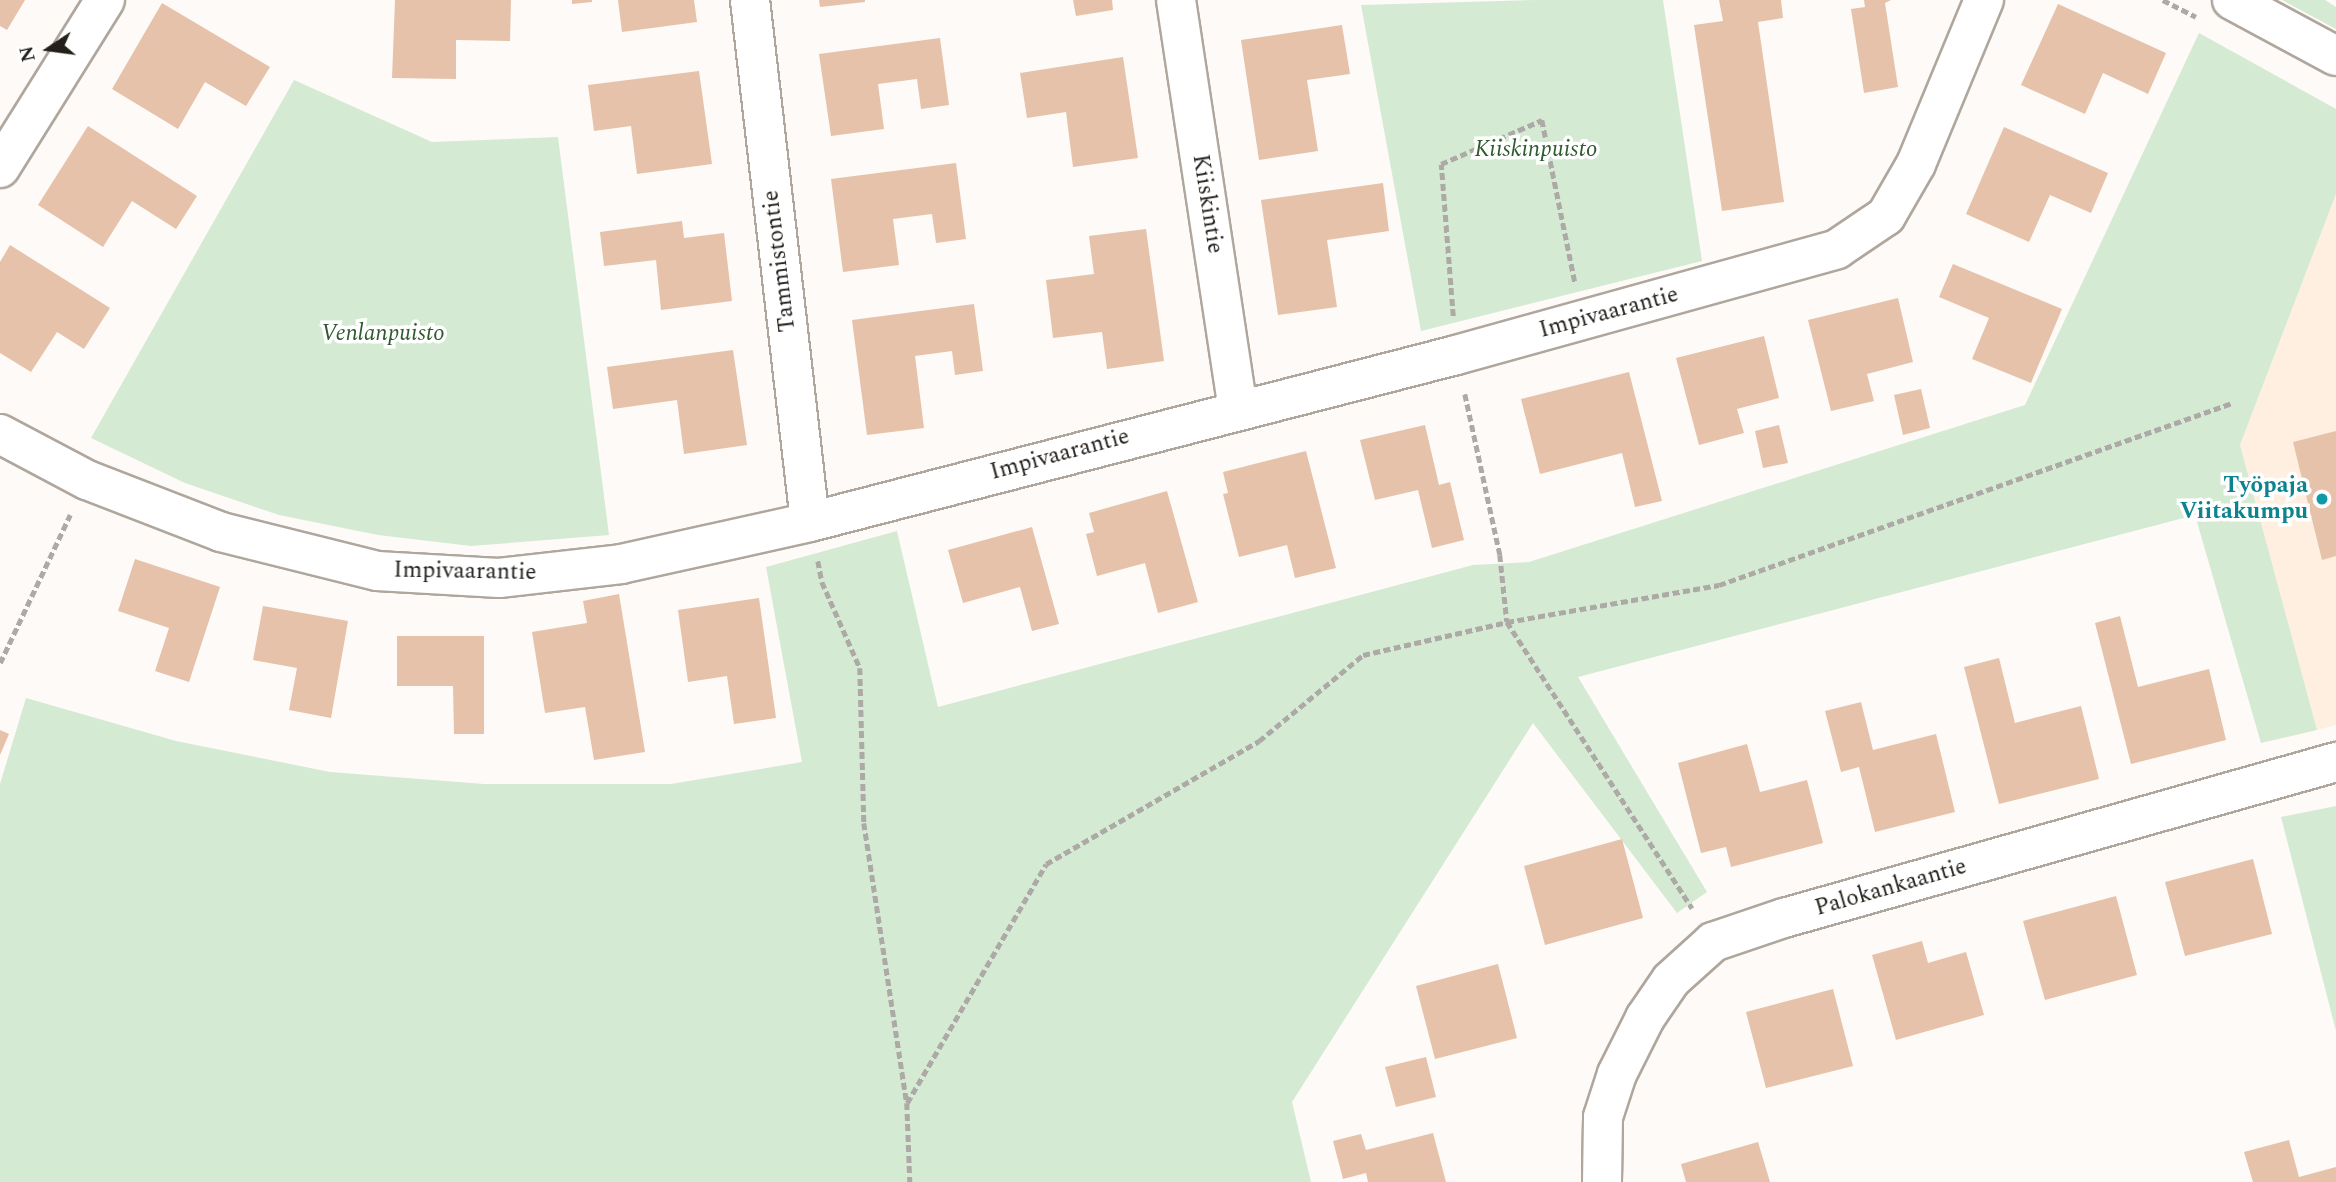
<!DOCTYPE html>
<html>
<head>
<meta charset="utf-8">
<style>
  body { margin:0 }
  #map { position:relative; width:2336px; height:1182px; overflow:hidden; background:#fefaf7; font-family:Spectral,serif }
  div>[style] { position:absolute }
  [style*='--x'] { left:calc(var(--x)*1px); top:calc(var(--y)*1px); width:calc(var(--w)*1px); rotate:calc(var(--a)*1deg) }
  .built>* { inset:0; background:#ffefe0 }
  .green>* { inset:0; background:#d4ead3 }
  .building>* { inset:0; background:#e5c2a9 }
  .path>* { height:4.5px; margin-top:-2.25px; transform-origin:0; background:repeating-linear-gradient(90deg,#ada9a6 0 7px,transparent 0 10.5px) }
  .roads { filter:drop-shadow(2px 0 #afa69d) drop-shadow(-2px 0 #afa69d) drop-shadow(0 2px #afa69d) drop-shadow(0 -2px #afa69d) }
  .street>* { height:38px; margin:-19px; padding:0 19px; transform-origin:19px; border-radius:19px; background:#fff }
  .secondary>* { height:38px; margin:-19px; padding:0 19px; transform-origin:19px; border-radius:19px; background:#fff }
  .dots>* { width:19px; height:19px; translate:-50% -50%; box-sizing:border-box; border:4px solid #fff; border-radius:50% }
  span { translate:-50% -50%; white-space:nowrap; text-align:center; line-height:1.15; -webkit-text-stroke:7px #fff; paint-order:stroke }
  .park-label { font-size:23px; color:#2f592f; font-style:italic }
  .street-label { font-size:23px; color:#23201c }
  .culture-label { font-size:23px; color:#0d838f; font-weight:700 }
  .right { translate:-100% -50%; text-align:right }
  .north { position:absolute; left:14px; top:14px; width:70px; height:70px; -webkit-text-stroke:5px #fff; paint-order:stroke; rotate:257deg; font-size:19px; font-weight:700; line-height:28px; text-align:center; color:#23201c }
  .north::after { content:''; display:block; margin:auto; width:24px; height:32px; background:#23201c; clip-path:polygon(50% 0,100% 100%,50% 72%,0 100%) }
</style>
</head>
<body>
<div id="map">
  <div class="built">
    <i style="clip-path:polygon(2336px 194px,2336px 725px,2317px 730px,2240px 445px)"></i>
  </div>
  <div class="green">
    <i style="clip-path:polygon(1537px 0,1663px 0,1702px 261px,1421px 331px,1361px 5px)"></i>
    <i style="clip-path:polygon(2282px 0,2325px 0,2336px 7px,2336px 29px)"></i>
    <i style="clip-path:polygon(2199px 33px,2336px 109px,2336px 194px,2240px 445px,2317px 730px,2261px 743px,2195px 515px,1578px 677px,1707px 892px,1677px 913px,1533px 723px,1292px 1102px,1311px 1182px,0 1182px,0 784px,26px 698px,176px 741px,330px 772px,484px 784px,671px 784px,802px 762px,766px 567px,897px 531px,938px 707px,1473px 565px,1529px 562px,2025px 405px)"></i>
    <i style="clip-path:polygon(294px 80px,432px 142px,558px 137px,609px 535px,471px 546px,378px 535px,279px 515px,185px 483px,91px 438px)"></i>
    <i style="clip-path:polygon(2336px 806px,2336px 1031px,2281px 817px)"></i>
  </div>
  <div class="building">
    <i style="clip-path:polygon(0 0,25px 0,7px 30px,0 26px)"></i>
    <i style="clip-path:polygon(395px 0,511px 0,510px 41px,456px 40px,456px 79px,392px 78px)"></i>
    <i style="clip-path:polygon(572px 0,592px 0,592px 2px,572px 4px)"></i>
    <i style="clip-path:polygon(618px 0,694px 0,697px 22px,622px 32px)"></i>
    <i style="clip-path:polygon(819px 0,865px 0,865px 2px,820px 7px)"></i>
    <i style="clip-path:polygon(1073px 0,1112px 0,1113px 10px,1076px 16px)"></i>
    <i style="clip-path:polygon(1719px 0,1781px 0,1783px 18px,1758px 22px,1784px 202px,1722px 211px,1694px 25px,1723px 21px)"></i>
    <i style="clip-path:polygon(1864px 0,1891px 0,1885px 3px,1898px 87px,1864px 93px,1851px 9px,1865px 7px)"></i>
    <i style="clip-path:polygon(162px 3px,270px 67px,246px 106px,205px 82px,178px 129px,112px 89px)"></i>
    <i style="clip-path:polygon(2058px 4px,2166px 53px,2148px 94px,2103px 73px,2085px 114px,2021px 85px)"></i>
    <i style="clip-path:polygon(1342px 25px,1350px 74px,1307px 80px,1318px 151px,1259px 160px,1241px 40px)"></i>
    <i style="clip-path:polygon(940px 38px,949px 105px,921px 109px,917px 79px,878px 84px,884px 129px,831px 136px,819px 54px)"></i>
    <i style="clip-path:polygon(1123px 57px,1138px 158px,1073px 167px,1066px 112px,1027px 118px,1020px 73px)"></i>
    <i style="clip-path:polygon(699px 71px,712px 164px,637px 174px,631px 126px,594px 131px,588px 85px)"></i>
    <i style="clip-path:polygon(88px 126px,197px 196px,176px 229px,132px 201px,103px 247px,38px 205px)"></i>
    <i style="clip-path:polygon(2004px 127px,2108px 173px,2091px 213px,2050px 195px,2029px 242px,1966px 214px)"></i>
    <i style="clip-path:polygon(956px 163px,966px 239px,936px 243px,932px 214px,893px 219px,899px 265px,843px 272px,831px 179px)"></i>
    <i style="clip-path:polygon(1383px 183px,1389px 231px,1327px 240px,1337px 307px,1278px 315px,1261px 200px)"></i>
    <i style="clip-path:polygon(682px 221px,684px 238px,724px 233px,732px 301px,661px 310px,656px 260px,604px 266px,600px 232px)"></i>
    <i style="clip-path:polygon(1146px 229px,1164px 361px,1107px 369px,1102px 332px,1053px 338px,1046px 280px,1094px 274px,1089px 236px)"></i>
    <i style="clip-path:polygon(10px 245px,110px 308px,84px 349px,57px 332px,31px 372px,0 353px,0 262px)"></i>
    <i style="clip-path:polygon(1953px 264px,2062px 309px,2031px 383px,1972px 359px,1989px 318px,1939px 297px)"></i>
    <i style="clip-path:polygon(1898px 298px,1913px 362px,1867px 374px,1874px 401px,1831px 411px,1808px 320px)"></i>
    <i style="clip-path:polygon(974px 304px,983px 371px,955px 375px,952px 351px,915px 356px,924px 428px,867px 435px,852px 320px)"></i>
    <i style="clip-path:polygon(1764px 336px,1779px 398px,1737px 409px,1744px 433px,1699px 445px,1676px 358px)"></i>
    <i style="clip-path:polygon(733px 350px,747px 445px,684px 454px,677px 400px,613px 409px,607px 367px)"></i>
    <i style="clip-path:polygon(1629px 372px,1662px 501px,1635px 507px,1622px 453px,1540px 474px,1521px 399px)"></i>
    <i style="clip-path:polygon(1921px 389px,1930px 428px,1903px 435px,1894px 395px)"></i>
    <i style="clip-path:polygon(1425px 425px,1439px 485px,1450px 482px,1464px 540px,1432px 548px,1418px 490px,1375px 500px,1360px 440px)"></i>
    <i style="clip-path:polygon(1779px 425px,1788px 463px,1763px 468px,1755px 431px)"></i>
    <i style="clip-path:polygon(2336px 431px,2336px 556px,2322px 560px,2293px 442px)"></i>
    <i style="clip-path:polygon(1306px 451px,1336px 568px,1295px 578px,1287px 545px,1239px 557px,1223px 494px,1228px 493px,1223px 472px)"></i>
    <i style="clip-path:polygon(1167px 491px,1198px 602px,1158px 613px,1145px 563px,1097px 576px,1086px 534px,1094px 532px,1089px 513px)"></i>
    <i style="clip-path:polygon(1032px 527px,1059px 624px,1032px 631px,1020px 587px,963px 603px,948px 550px)"></i>
    <i style="clip-path:polygon(135px 559px,220px 587px,189px 682px,155px 671px,169px 628px,118px 611px)"></i>
    <i style="clip-path:polygon(619px 594px,645px 752px,594px 760px,585px 707px,545px 713px,532px 632px,587px 623px,583px 601px)"></i>
    <i style="clip-path:polygon(759px 598px,776px 718px,734px 724px,727px 676px,688px 682px,678px 610px)"></i>
    <i style="clip-path:polygon(263px 606px,348px 621px,331px 718px,289px 710px,297px 668px,253px 660px)"></i>
    <i style="clip-path:polygon(2120px 616px,2138px 687px,2209px 669px,2226px 740px,2131px 764px,2095px 623px)"></i>
    <i style="clip-path:polygon(397px 636px,484px 636px,484px 734px,454px 734px,453px 686px,397px 686px)"></i>
    <i style="clip-path:polygon(1999px 658px,2015px 723px,2081px 706px,2099px 779px,1999px 804px,1964px 667px)"></i>
    <i style="clip-path:polygon(1861px 702px,1873px 750px,1936px 734px,1955px 812px,1875px 832px,1859px 767px,1841px 772px,1825px 711px)"></i>
    <i style="clip-path:polygon(0 730px,9px 734px,0 755px)"></i>
    <i style="clip-path:polygon(1747px 744px,1760px 792px,1807px 780px,1823px 843px,1731px 867px,1726px 847px,1701px 853px,1678px 763px)"></i>
    <i style="clip-path:polygon(1622px 839px,1643px 918px,1545px 945px,1524px 866px)"></i>
    <i style="clip-path:polygon(2253px 859px,2272px 934px,2185px 956px,2165px 882px)"></i>
    <i style="clip-path:polygon(2116px 896px,2137px 975px,2045px 1000px,2023px 921px)"></i>
    <i style="clip-path:polygon(1922px 941px,1928px 963px,1966px 952px,1984px 1015px,1896px 1040px,1872px 955px)"></i>
    <i style="clip-path:polygon(1498px 964px,1517px 1038px,1435px 1059px,1416px 986px)"></i>
    <i style="clip-path:polygon(1833px 989px,1853px 1066px,1766px 1088px,1746px 1012px)"></i>
    <i style="clip-path:polygon(1426px 1057px,1436px 1097px,1396px 1107px,1385px 1067px)"></i>
    <i style="clip-path:polygon(1433px 1133px,1446px 1182px,1368px 1182px,1366px 1173px,1343px 1179px,1333px 1141px,1361px 1134px,1366px 1150px)"></i>
    <i style="clip-path:polygon(2289px 1140px,2299px 1177px,2336px 1167px,2336px 1182px,2253px 1182px,2244px 1152px)"></i>
    <i style="clip-path:polygon(1758px 1142px,1770px 1182px,1686px 1182px,1681px 1164px)"></i>
  </div>
  <div class="path">
    <i style="--x:2163;--y:0;--w:37;--a:27"></i>
    <i style="--x:1453;--y:316;--w:152;--a:-94.5"></i>
    <i style="--x:1441;--y:164;--w:110;--a:-23.5"></i>
    <i style="--x:1542;--y:120;--w:165;--a:78.5"></i>
    <i style="--x:1465;--y:394;--w:165;--a:77.7"></i>
    <i style="--x:1500;--y:555;--w:67;--a:84"></i>
    <i style="--x:1507;--y:622;--w:341;--a:57.1"></i>
    <i style="--x:818;--y:561;--w:21;--a:79"></i>
    <i style="--x:822;--y:582;--w:94;--a:66.2"></i>
    <i style="--x:860;--y:668;--w:155;--a:88.5"></i>
    <i style="--x:864;--y:823;--w:283;--a:81.3"></i>
    <i style="--x:907;--y:1103;--w:79;--a:87.8"></i>
    <i style="--x:0;--y:663;--w:164;--a:-64.7"></i>
    <i style="--x:907;--y:1103;--w:276;--a:-59.8"></i>
    <i style="--x:1046;--y:864;--w:246;--a:-30"></i>
    <i style="--x:1259;--y:741;--w:135;--a:-39.6"></i>
    <i style="--x:1363;--y:655;--w:148;--a:-12.9"></i>
    <i style="--x:1507;--y:622;--w:215;--a:-9.9"></i>
    <i style="--x:1719;--y:585;--w:544;--a:-19.53"></i>
  </div>
  <div class="roads">
    <div class="street">
      <i style="--x:750;--y:0;--w:525;--a:83.44"></i>
      <i style="--x:1176;--y:0;--w:413;--a:81.4"></i>
      <i style="--x:0;--y:168;--w:198;--a:-58"></i>
      <i style="--x:0;--y:434;--w:98;--a:27.9"></i>
      <i style="--x:87;--y:480;--w:144;--a:21.2"></i>
      <i style="--x:221;--y:532;--w:161;--a:14"></i>
      <i style="--x:377;--y:571;--w:122;--a:3.3"></i>
      <i style="--x:499;--y:578;--w:123;--a:-6.5"></i>
      <i style="--x:621;--y:564;--w:194;--a:-12.5"></i>
      <i style="--x:810;--y:522;--w:667;--a:-14.49"></i>
      <i style="--x:1456;--y:355;--w:395;--a:-15.5"></i>
      <i style="--x:1837;--y:249;--w:59;--a:-34"></i>
      <i style="--x:1886;--y:216;--w:60;--a:-60"></i>
      <i style="--x:1916;--y:164;--w:178;--a:-67.5"></i>
      <i style="--x:1602;--y:1182;--w:65;--a:-89.1"></i>
      <i style="--x:1603;--y:1117;--w:45;--a:-72"></i>
      <i style="--x:1617;--y:1074;--w:63;--a:-63.4"></i>
      <i style="--x:1645;--y:1018;--w:46;--a:-55.6"></i>
      <i style="--x:1671;--y:980;--w:57;--a:-42.1"></i>
      <i style="--x:1713;--y:942;--w:75;--a:-18.7"></i>
      <i style="--x:1784;--y:918;--w:574;--a:-15.78"></i>
    </div>
    <div class="secondary">
      <i style="--x:2232;--y:0;--w:118;--a:28.3"></i>
    </div>
  </div>
  <div class="dots">
    <i style="left:2322px;top:499px;background:#0f9aa8"></i>
  </div>
  <div class="park-label">
    <span style="left:1536px;top:150px">Kiiskinpuisto</span>
    <span style="left:383px;top:334px">Venlanpuisto</span>
  </div>
  <div class="street-label">
    <span style="left:1207px;top:204px;rotate:81deg">Kiiskintie</span>
    <span style="left:780px;top:261px;rotate:-97deg">Tammistontie</span>
    <span style="left:1609px;top:313px;rotate:-15deg">Impivaarantie</span>
    <span style="left:1060px;top:455px;rotate:-15deg">Impivaarantie</span>
    <span style="left:465px;top:572px;rotate:1deg">Impivaarantie</span>
    <span style="left:1891px;top:888px;rotate:-16deg">Palokankaantie</span>
  </div>
  <div class="culture-label">
    <span class="right" style="left:2308px;top:499px">Työpaja<br>Viitakumpu</span>
  </div>
  <div class="north">N</div>
</div>
</body>
</html>
